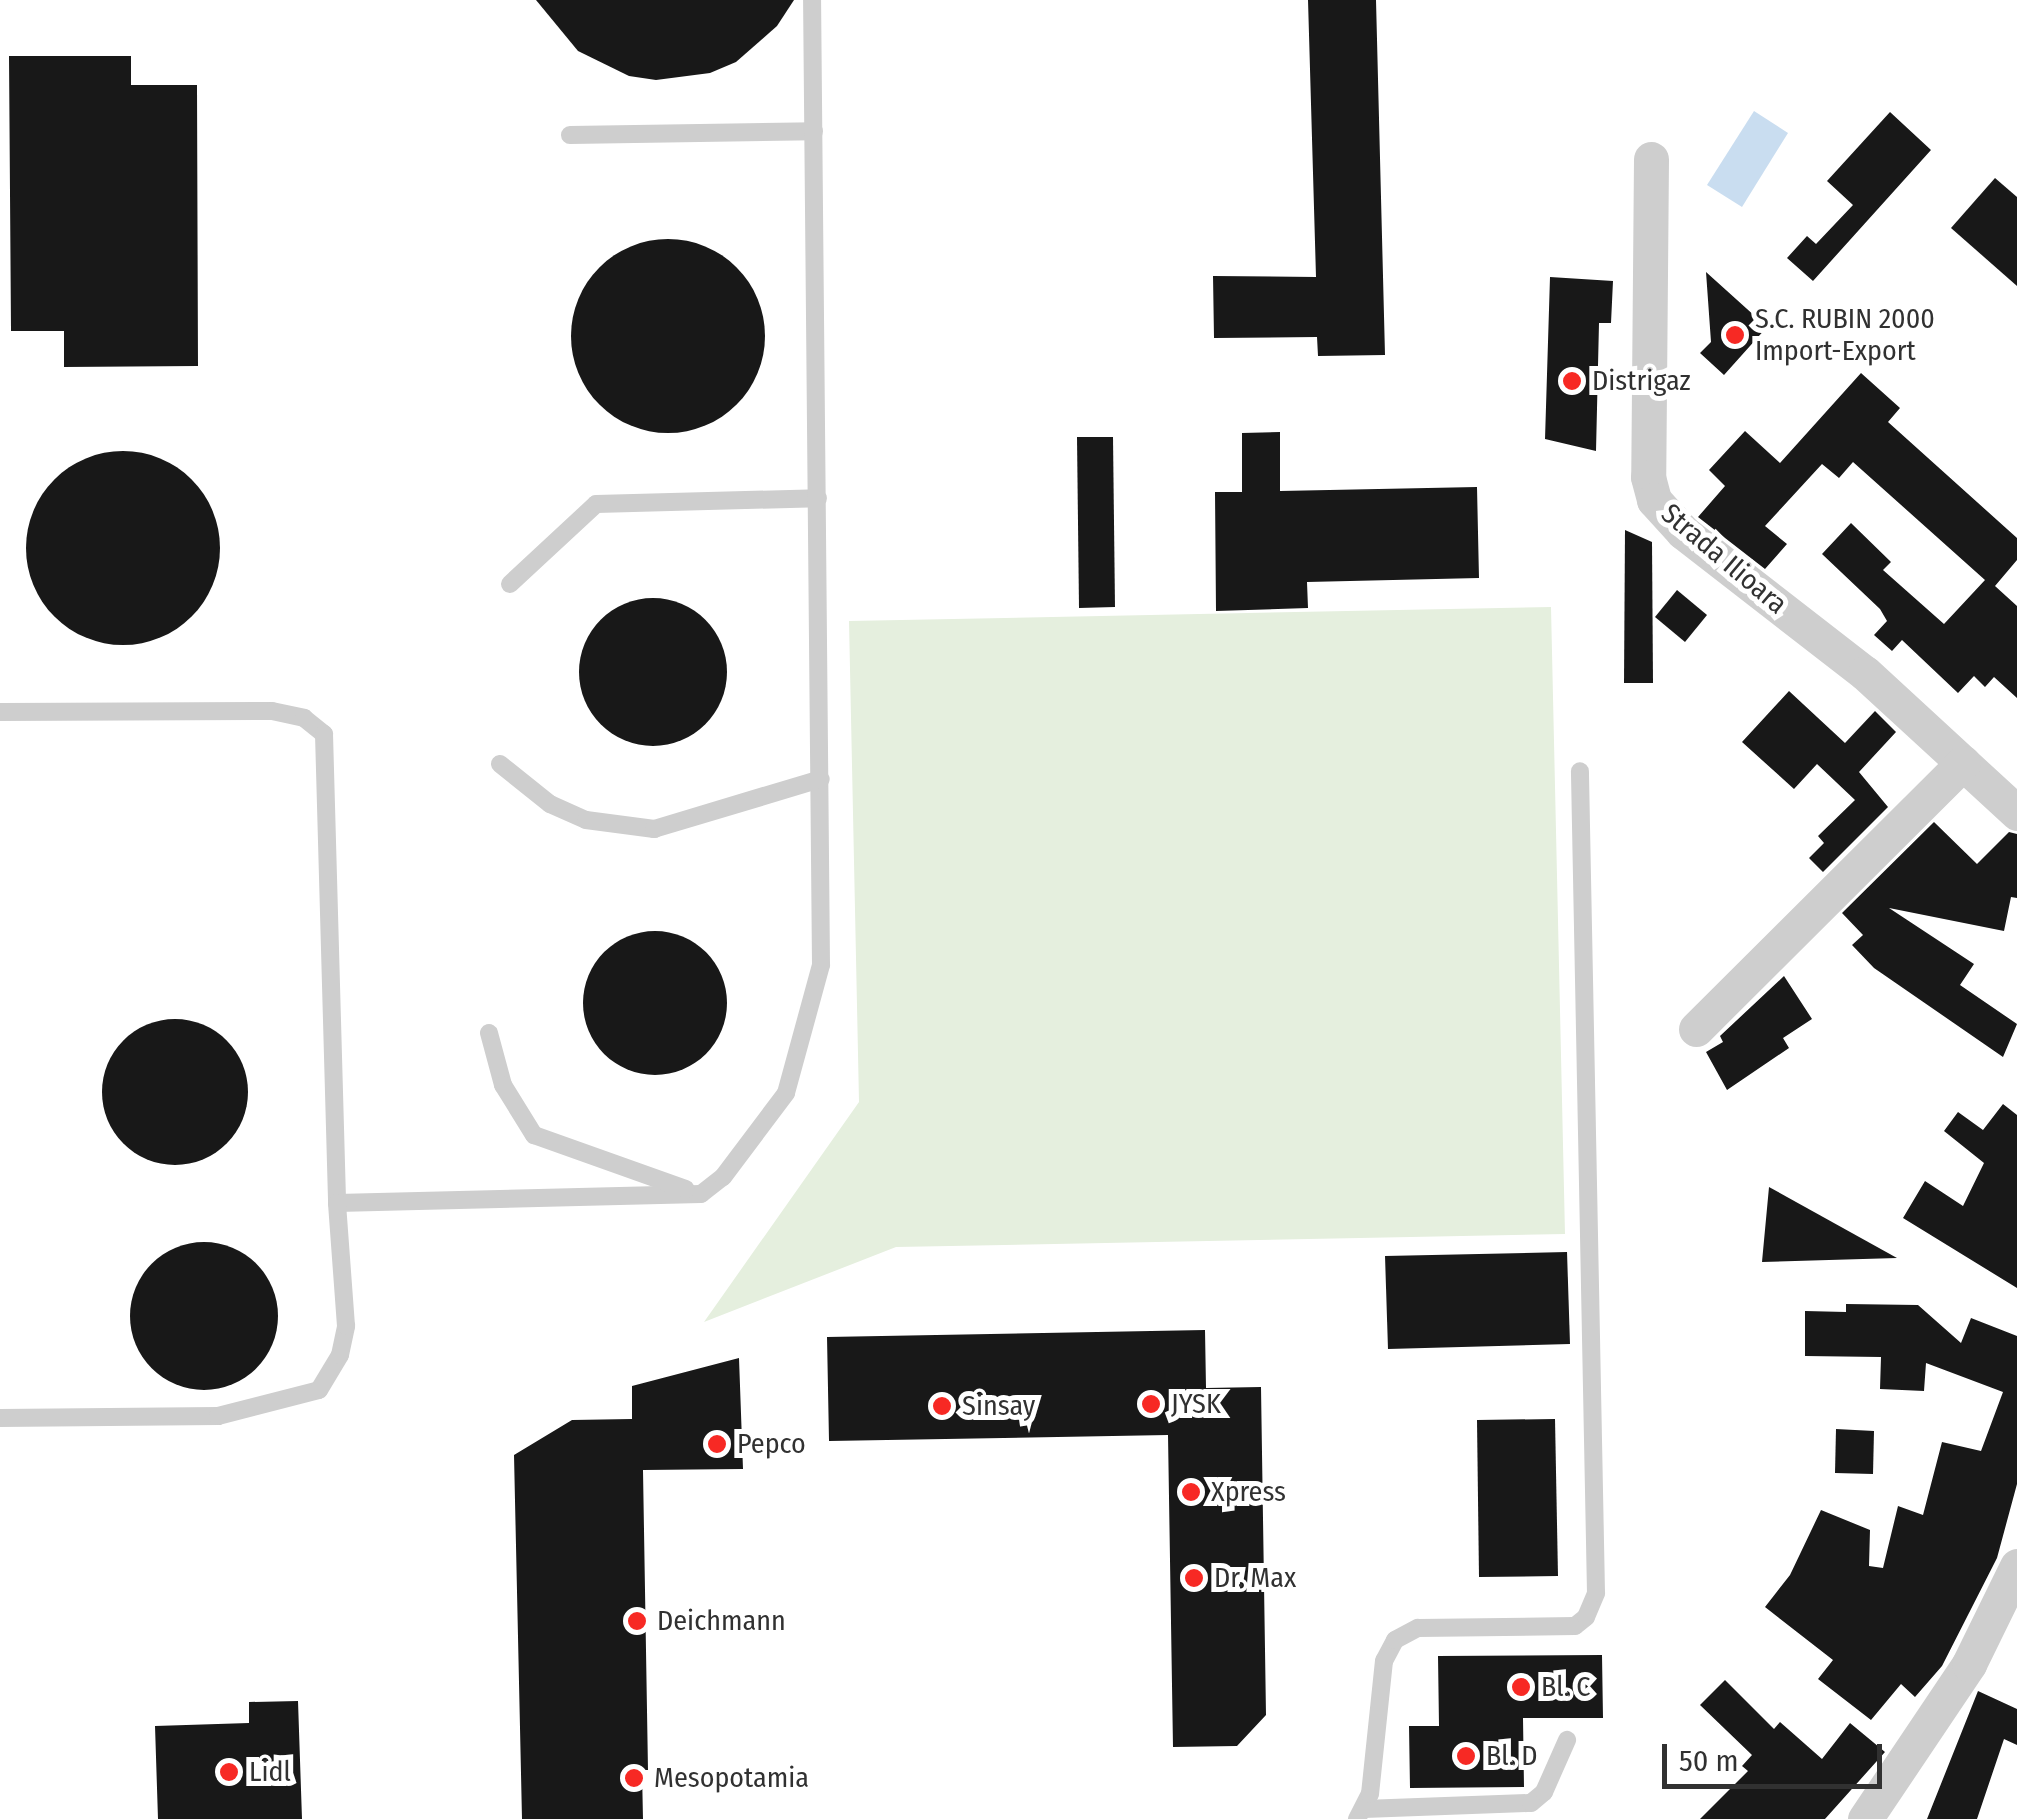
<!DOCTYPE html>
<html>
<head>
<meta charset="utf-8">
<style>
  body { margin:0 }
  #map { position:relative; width:2017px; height:1819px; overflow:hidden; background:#fff; font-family:"Fira Sans Condensed",sans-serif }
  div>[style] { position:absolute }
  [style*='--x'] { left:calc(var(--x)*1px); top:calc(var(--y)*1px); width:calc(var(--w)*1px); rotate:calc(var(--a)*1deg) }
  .green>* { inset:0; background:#e5efde }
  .water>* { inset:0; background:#c9ddf0 }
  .building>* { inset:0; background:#181818 }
  .round { border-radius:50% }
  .service>* { height:18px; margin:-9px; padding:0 9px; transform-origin:9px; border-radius:9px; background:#cecece }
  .minor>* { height:35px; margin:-17.5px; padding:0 17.5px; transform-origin:17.5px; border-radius:17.5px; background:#cecece }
  .dots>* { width:28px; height:28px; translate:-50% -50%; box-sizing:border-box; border:5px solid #fff; border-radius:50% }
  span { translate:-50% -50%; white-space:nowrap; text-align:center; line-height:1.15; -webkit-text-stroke:10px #fff; paint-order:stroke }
  .poi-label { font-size:28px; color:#313131 }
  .left { translate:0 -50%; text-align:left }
  .street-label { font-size:28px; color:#313131 }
  .scale { position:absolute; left:1662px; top:1744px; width:220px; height:45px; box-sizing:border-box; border:5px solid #313131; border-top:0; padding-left:12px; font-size:30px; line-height:35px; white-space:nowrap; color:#313131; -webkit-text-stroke:8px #fff; paint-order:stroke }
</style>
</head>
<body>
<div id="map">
  <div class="green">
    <i style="clip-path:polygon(1551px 607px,1565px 1234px,896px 1247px,704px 1322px,859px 1102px,849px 621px)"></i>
  </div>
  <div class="water">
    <i style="clip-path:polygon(1754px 111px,1788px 133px,1742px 207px,1707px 185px)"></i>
  </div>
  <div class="building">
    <i style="clip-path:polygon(536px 0,794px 0,777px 26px,736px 62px,710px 73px,656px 80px,629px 76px,578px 51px)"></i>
    <i style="clip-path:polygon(1308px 0,1376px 0,1385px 355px,1318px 356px,1317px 337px,1214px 338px,1213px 276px,1316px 277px)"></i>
    <i style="clip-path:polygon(9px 56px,131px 56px,131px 85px,197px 85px,198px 366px,64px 367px,64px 331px,11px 331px)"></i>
    <i style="clip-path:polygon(1890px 112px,1931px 150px,1813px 281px,1787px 258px,1807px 236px,1816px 244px,1853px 205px,1827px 181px)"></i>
    <i style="clip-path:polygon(1995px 178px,2017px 197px,2017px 286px,1951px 228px)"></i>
    <i class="round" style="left:571px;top:239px;width:194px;height:194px"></i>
    <i style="clip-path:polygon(1706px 272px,1767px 327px,1724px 375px,1700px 353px,1711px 342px)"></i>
    <i style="clip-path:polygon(1550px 277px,1613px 281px,1611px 323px,1599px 323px,1596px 451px,1545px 439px)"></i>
    <i style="clip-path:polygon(1861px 373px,1900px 408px,1888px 422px,2017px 538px,2017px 560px,1995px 586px,2017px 606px,2017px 698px,1994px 677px,1985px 687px,1974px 676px,1958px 693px,1902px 640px,1892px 651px,1874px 635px,1887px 621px,1880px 609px,1822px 554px,1851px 523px,1891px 562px,1883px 570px,1944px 624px,1985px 580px,1853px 462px,1839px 478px,1822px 464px,1765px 526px,1787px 544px,1765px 569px,1698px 517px,1725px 486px,1709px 470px,1745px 431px,1780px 463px)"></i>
    <i style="clip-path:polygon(1280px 432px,1280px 491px,1477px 487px,1479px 578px,1307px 582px,1308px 608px,1216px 611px,1215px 492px,1242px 492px,1242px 433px)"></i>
    <i style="clip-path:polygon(1077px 437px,1113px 437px,1115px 607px,1079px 608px)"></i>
    <i class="round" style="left:26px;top:451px;width:194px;height:194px"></i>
    <i style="clip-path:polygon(1625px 530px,1652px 542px,1653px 683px,1624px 683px)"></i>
    <i style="clip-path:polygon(1677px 590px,1707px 615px,1685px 642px,1655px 617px)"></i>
    <i class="round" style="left:579px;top:598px;width:148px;height:148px"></i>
    <i style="clip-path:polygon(1789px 691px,1845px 743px,1875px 711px,1896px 732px,1859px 772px,1888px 807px,1823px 872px,1809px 858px,1824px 843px,1818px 836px,1855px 800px,1817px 764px,1794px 789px,1742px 742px)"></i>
    <i style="clip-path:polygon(1934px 822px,1977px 864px,2009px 832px,2017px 834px,2017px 898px,2011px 897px,2004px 931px,1889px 908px,1974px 964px,1960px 985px,2017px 1024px,2003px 1057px,1874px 968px,1852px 945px,1863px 935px,1842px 913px)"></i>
    <i class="round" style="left:583px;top:931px;width:144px;height:144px"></i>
    <i style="clip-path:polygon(1784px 976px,1812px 1019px,1783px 1038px,1789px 1048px,1727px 1090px,1706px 1052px,1723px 1042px,1720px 1036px)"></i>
    <i class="round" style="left:102px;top:1019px;width:146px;height:146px"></i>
    <i style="clip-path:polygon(2003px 1104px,2017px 1115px,2017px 1288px,1903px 1218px,1925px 1181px,1963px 1206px,1984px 1163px,1944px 1131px,1958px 1112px,1983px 1130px)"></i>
    <i style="clip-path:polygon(1769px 1187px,1897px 1258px,1762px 1262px)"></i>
    <i class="round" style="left:130px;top:1242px;width:148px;height:148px"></i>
    <i style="clip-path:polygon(1567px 1252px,1570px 1344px,1388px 1349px,1385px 1256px)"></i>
    <i style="clip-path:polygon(1846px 1304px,1918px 1305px,1961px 1343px,1971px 1318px,2017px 1336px,2017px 1484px,1997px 1558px,1942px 1666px,1915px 1697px,1901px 1684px,1871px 1720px,1818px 1679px,1833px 1660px,1765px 1607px,1790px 1575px,1821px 1510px,1870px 1530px,1869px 1566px,1883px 1568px,1898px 1506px,1923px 1515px,1942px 1442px,1981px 1451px,2003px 1392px,1926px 1363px,1924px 1391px,1880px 1389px,1881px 1357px,1805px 1356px,1805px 1311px,1846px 1312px)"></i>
    <i style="clip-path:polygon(1205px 1330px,1206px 1388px,1261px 1387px,1266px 1715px,1237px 1746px,1173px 1747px,1168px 1435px,829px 1441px,827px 1337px)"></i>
    <i style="clip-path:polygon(739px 1358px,743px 1469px,643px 1470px,648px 1770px,642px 1770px,643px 1819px,522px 1819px,514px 1455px,572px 1420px,632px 1419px,632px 1386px)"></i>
    <i style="clip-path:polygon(1555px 1419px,1558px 1576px,1479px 1577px,1477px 1420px)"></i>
    <i style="clip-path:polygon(1836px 1429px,1874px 1431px,1873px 1474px,1835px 1473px)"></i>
    <i style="clip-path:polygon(1602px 1655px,1603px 1718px,1523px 1718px,1524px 1787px,1410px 1788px,1409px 1726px,1439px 1726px,1438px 1656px)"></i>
    <i style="clip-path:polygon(1725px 1680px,1774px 1729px,1780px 1722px,1822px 1759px,1850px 1723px,1885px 1752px,1825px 1819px,1700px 1819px,1748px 1771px,1742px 1766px,1752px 1755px,1700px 1705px)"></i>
    <i style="clip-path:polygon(1978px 1691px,2017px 1709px,2017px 1745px,2004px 1739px,1977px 1819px,1927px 1819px)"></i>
    <i style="clip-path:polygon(298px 1701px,302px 1819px,158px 1819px,155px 1726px,249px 1723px,249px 1702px)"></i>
  </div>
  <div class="service">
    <i style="--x:570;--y:135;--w:244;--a:-0.9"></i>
    <i style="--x:510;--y:584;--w:117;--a:-42.9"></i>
    <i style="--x:596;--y:504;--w:222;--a:-1.5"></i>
    <i style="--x:0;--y:712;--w:272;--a:-0.2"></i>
    <i style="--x:272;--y:711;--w:33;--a:12"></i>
    <i style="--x:304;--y:718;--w:26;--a:39"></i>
    <i style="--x:324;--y:734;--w:469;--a:88.4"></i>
    <i style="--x:337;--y:1203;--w:364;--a:-1.4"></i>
    <i style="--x:701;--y:1194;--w:28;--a:-38"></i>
    <i style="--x:723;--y:1177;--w:105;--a:-53.1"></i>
    <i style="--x:786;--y:1093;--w:133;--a:-74.7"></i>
    <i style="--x:821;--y:965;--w:965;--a:-90.53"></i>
    <i style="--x:500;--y:764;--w:64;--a:38.7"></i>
    <i style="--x:550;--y:804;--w:39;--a:24"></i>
    <i style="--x:586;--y:820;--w:69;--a:7.5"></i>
    <i style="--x:654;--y:829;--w:174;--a:-16.7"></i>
    <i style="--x:489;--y:1033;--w:54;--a:74.9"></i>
    <i style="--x:503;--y:1085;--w:59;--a:58.2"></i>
    <i style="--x:534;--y:1135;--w:161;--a:19.6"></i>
    <i style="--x:0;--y:1418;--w:218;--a:-0.5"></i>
    <i style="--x:218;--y:1416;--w:104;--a:-14.4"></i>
    <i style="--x:319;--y:1390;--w:41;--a:-59"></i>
    <i style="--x:340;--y:1355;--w:30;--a:-78"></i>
    <i style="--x:346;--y:1326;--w:123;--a:-94.2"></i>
    <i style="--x:1364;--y:1809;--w:167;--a:-2.1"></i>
    <i style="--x:1531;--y:1803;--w:17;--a:-40"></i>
    <i style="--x:1544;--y:1792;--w:57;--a:-66.1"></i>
    <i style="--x:1357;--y:1819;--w:28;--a:-63"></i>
    <i style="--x:1370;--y:1794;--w:134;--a:-84"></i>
    <i style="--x:1384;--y:1661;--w:24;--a:-62"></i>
    <i style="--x:1395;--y:1640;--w:26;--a:-28"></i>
    <i style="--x:1418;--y:1628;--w:157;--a:-0.7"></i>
    <i style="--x:1575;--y:1626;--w:14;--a:-39"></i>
    <i style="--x:1586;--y:1617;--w:26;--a:-67"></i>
    <i style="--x:1596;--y:1593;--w:822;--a:-91.12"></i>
  </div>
  <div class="minor">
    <i style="--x:1651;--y:159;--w:318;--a:90.5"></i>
    <i style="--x:1648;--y:477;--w:24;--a:75"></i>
    <i style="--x:1654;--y:500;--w:43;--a:47.8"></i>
    <i style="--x:1683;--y:532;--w:230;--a:37.8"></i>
    <i style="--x:1865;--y:673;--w:207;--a:42.6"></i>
    <i style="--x:1696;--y:1029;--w:377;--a:-44.9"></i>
    <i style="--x:1865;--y:1819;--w:187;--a:-56.1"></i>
    <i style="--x:1969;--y:1664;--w:109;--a:-63.9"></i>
  </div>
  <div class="dots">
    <i style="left:1735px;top:335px;background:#f72924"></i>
    <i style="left:1572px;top:381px;background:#f72924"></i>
    <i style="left:1151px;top:1404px;background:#f72924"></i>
    <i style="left:942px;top:1406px;background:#f72924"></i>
    <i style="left:717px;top:1444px;background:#f72924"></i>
    <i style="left:1191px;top:1492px;background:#f72924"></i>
    <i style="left:1194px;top:1578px;background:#f72924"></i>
    <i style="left:637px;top:1621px;background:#f72924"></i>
    <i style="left:1521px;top:1687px;background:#f72924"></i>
    <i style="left:1466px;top:1756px;background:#f72924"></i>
    <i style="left:229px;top:1772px;background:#f72924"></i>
    <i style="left:634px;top:1778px;background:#f72924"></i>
  </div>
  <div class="poi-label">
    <span class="left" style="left:1755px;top:335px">S.C. RUBIN 2000<br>Import-Export</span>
    <span class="left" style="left:1592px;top:381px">Distrigaz</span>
    <span class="left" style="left:1171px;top:1404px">JYSK</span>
    <span class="left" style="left:962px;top:1406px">Sinsay</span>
    <span class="left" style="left:737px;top:1444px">Pepco</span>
    <span class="left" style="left:1211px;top:1492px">Xpress</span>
    <span class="left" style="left:1214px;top:1578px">Dr. Max</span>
    <span class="left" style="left:657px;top:1621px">Deichmann</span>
    <span class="left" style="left:1541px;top:1687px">Bl. C</span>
    <span class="left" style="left:1486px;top:1756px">Bl. D</span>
    <span class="left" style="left:249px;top:1772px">Lidl</span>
    <span class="left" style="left:654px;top:1778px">Mesopotamia</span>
  </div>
  <div class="street-label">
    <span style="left:1724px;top:559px;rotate:40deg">Strada Ilioara</span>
  </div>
  <div class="scale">50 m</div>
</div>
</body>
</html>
